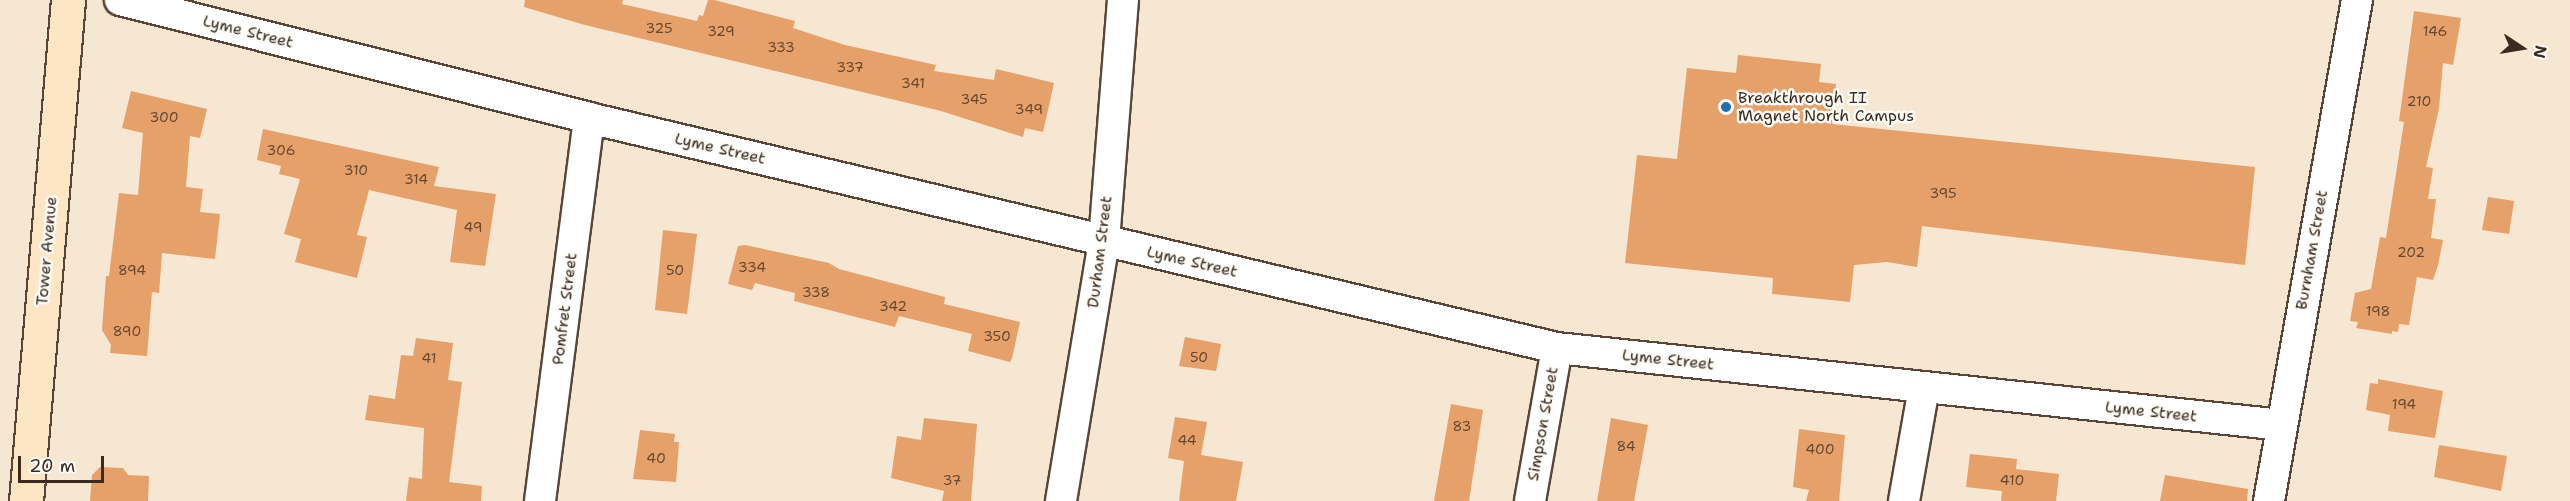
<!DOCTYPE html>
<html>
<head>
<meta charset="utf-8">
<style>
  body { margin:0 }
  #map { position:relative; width:2570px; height:501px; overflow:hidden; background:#f5e7d1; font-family:"Shantell Sans",sans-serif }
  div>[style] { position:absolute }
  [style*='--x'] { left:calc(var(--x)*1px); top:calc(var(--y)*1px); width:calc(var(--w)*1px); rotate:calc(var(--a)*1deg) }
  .building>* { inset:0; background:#e6a069 }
  .roads { filter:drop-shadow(2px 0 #574639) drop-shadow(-2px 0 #574639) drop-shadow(0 2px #574639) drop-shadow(0 -2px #574639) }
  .street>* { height:30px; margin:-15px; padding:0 15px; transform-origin:15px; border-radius:15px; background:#fff }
  .secondary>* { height:33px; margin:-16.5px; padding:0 16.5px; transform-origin:16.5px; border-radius:16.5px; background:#fce6c4 }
  .dots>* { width:16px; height:16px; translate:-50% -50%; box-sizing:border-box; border:3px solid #fdfcf7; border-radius:50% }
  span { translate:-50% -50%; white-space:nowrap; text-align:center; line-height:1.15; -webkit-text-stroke:5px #fdfcf7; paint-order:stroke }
  .number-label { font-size:14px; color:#664831 }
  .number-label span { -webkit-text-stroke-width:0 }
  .street-label { font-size:16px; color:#3b2a1e }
  .poi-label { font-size:16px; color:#3b2a1e }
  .left { translate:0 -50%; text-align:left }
  .north { position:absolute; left:2492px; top:18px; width:60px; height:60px; -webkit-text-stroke:4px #fdfcf7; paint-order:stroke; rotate:102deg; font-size:16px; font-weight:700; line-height:24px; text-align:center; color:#3b2a1e }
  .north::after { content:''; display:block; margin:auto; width:21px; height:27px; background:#3b2a1e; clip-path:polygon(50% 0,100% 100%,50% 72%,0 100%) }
  .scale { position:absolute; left:18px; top:456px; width:86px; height:27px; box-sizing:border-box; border:3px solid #3b2a1e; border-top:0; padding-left:8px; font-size:18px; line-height:21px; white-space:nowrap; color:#3b2a1e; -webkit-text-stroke:4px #fdfcf7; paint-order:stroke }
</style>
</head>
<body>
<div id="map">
  <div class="building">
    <i style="clip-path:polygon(525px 0,623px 0,622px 4px,697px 21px,699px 15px,703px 16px,708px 0,714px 0,795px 21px,793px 28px,845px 45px,936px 65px,934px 71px,994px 80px,996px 69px,1054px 83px,1043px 132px,1025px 128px,1023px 137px,941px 111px,585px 25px,524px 7px)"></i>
    <i style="clip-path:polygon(2414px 11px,2461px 18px,2453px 65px,2443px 63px,2439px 108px,2426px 167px,2433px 168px,2428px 199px,2436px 199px,2431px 238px,2443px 240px,2438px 265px,2433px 280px,2417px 277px,2409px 325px,2399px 324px,2398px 332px,2392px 331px,2392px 334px,2356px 328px,2358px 322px,2350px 321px,2355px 293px,2371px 289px,2380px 237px,2386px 238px,2404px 122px,2399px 121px)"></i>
    <i style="clip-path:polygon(1738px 55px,1821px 64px,1819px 82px,1836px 84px,1832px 124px,2255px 167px,2245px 265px,1922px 226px,1917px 267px,1887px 262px,1854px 265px,1850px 302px,1772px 294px,1773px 278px,1625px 263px,1637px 155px,1677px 159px,1687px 68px,1736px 73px)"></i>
    <i style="clip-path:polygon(131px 91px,207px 109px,200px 138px,190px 136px,186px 187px,203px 189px,200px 212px,220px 214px,215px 259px,162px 253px,159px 293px,152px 292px,147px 356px,110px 353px,111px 345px,102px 330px,106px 276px,109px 276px,119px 193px,138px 195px,143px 133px,122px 128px)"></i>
    <i style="clip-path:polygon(263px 129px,439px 167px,434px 186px,496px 194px,485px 266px,450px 262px,457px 210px,369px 190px,357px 235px,367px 237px,357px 278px,295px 262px,301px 239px,284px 234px,300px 179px,279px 174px,281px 166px,257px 160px)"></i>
    <i style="clip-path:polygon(2488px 197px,2514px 201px,2509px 234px,2482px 230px)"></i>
    <i style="clip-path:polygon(663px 230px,697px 234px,687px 314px,655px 310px)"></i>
    <i style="clip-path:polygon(745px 245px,829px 263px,839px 269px,945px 297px,944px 304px,1020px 322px,1012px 358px,1010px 362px,968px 351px,972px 334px,899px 316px,895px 327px,794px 301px,795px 293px,755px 283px,752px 290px,728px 284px,738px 246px)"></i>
    <i style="clip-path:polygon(1185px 337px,1221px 344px,1216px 371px,1179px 366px)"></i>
    <i style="clip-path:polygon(416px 338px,453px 343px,448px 380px,462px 382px,449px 482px,482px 486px,481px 501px,406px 501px,409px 477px,422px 479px,424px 428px,365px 420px,369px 395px,395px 399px,401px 355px,413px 356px)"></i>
    <i style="clip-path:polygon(2378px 379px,2443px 391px,2435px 438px,2388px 431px,2390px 415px,2366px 410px,2370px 383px,2378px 384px)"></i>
    <i style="clip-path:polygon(1451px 404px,1483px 410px,1469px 501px,1434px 501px)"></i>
    <i style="clip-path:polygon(1175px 417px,1207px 422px,1201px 455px,1243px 462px,1236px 501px,1179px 501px,1184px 461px,1168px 458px)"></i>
    <i style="clip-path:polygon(924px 418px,977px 424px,971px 501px,942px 501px,944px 491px,891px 478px,897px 436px,921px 440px)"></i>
    <i style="clip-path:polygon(1611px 418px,1648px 425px,1634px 501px,1597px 501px)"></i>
    <i style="clip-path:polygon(1799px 429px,1845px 435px,1839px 501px,1806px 501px,1809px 490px,1793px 487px)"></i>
    <i style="clip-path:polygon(640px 430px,675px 434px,674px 442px,679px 442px,676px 482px,633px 479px)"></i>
    <i style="clip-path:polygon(2439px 445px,2507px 456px,2501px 491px,2434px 477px)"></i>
    <i style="clip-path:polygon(1970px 454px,2017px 459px,2016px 469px,2059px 474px,2056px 501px,2001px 501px,2002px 491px,1966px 487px)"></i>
    <i style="clip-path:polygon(100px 467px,123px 468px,128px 475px,149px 476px,148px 501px,90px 501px,92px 475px)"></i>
    <i style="clip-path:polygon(2165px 475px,2248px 489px,2247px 501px,2160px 501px)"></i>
  </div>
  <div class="roads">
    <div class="street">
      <i style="--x:120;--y:0;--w:484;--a:14.1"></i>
      <i style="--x:589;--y:118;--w:995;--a:13.37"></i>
      <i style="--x:1557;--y:348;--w:729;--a:6.06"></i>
      <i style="--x:540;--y:501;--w:386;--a:-82.7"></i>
      <i style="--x:1061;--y:501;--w:264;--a:-80.6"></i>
      <i style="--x:1104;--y:241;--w:242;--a:-85.5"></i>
      <i style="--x:1530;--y:501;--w:155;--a:-80"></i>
      <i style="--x:1904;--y:501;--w:115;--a:-80"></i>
      <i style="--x:2269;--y:501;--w:509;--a:-80.04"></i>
    </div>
    <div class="secondary">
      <i style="--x:26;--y:501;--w:503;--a:-85.21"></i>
    </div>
  </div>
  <div class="dots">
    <i style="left:1726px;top:107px;background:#1f6fb2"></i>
  </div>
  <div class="number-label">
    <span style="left:659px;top:28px">325</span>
    <span style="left:721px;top:31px">329</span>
    <span style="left:2435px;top:31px">146</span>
    <span style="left:781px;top:47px">333</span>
    <span style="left:850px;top:67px">337</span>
    <span style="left:913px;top:83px">341</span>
    <span style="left:974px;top:99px">345</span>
    <span style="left:2419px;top:101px">210</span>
    <span style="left:1029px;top:109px">349</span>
    <span style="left:164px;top:117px">300</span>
    <span style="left:281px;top:150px">306</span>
    <span style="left:356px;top:170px">310</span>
    <span style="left:416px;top:179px">314</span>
    <span style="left:1943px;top:193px">395</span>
    <span style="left:473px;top:227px">49</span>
    <span style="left:2411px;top:252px">202</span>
    <span style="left:752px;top:267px">334</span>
    <span style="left:132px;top:270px">894</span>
    <span style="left:675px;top:270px">50</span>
    <span style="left:816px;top:292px">338</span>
    <span style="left:893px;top:306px">342</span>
    <span style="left:2378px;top:311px">198</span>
    <span style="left:127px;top:331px">890</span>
    <span style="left:997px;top:336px">350</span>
    <span style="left:1199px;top:357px">50</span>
    <span style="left:429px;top:358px">41</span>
    <span style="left:2404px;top:404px">194</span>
    <span style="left:1462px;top:426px">83</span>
    <span style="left:1187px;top:440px">44</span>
    <span style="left:1626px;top:446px">84</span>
    <span style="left:1820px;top:449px">400</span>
    <span style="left:656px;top:458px">40</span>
    <span style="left:952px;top:480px">37</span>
    <span style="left:2012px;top:480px">410</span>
  </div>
  <div class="street-label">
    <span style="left:248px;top:32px;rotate:14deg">Lyme Street</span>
    <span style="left:720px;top:149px;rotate:13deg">Lyme Street</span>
    <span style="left:2312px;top:250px;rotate:-80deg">Burnham Street</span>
    <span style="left:47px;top:251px;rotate:-85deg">Tower Avenue</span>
    <span style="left:1100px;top:252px;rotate:-83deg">Durham Street</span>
    <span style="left:1192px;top:262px;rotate:13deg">Lyme Street</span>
    <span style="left:565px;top:309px;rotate:-83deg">Pomfret Street</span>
    <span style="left:1668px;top:360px;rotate:6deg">Lyme Street</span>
    <span style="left:2151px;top:412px;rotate:6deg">Lyme Street</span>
    <span style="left:1543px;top:424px;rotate:-80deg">Simpson Street</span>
  </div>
  <div class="poi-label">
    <span class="left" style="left:1738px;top:107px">Breakthrough II<br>Magnet North Campus</span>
  </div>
  <div class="north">N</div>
  <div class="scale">20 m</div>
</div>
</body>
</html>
